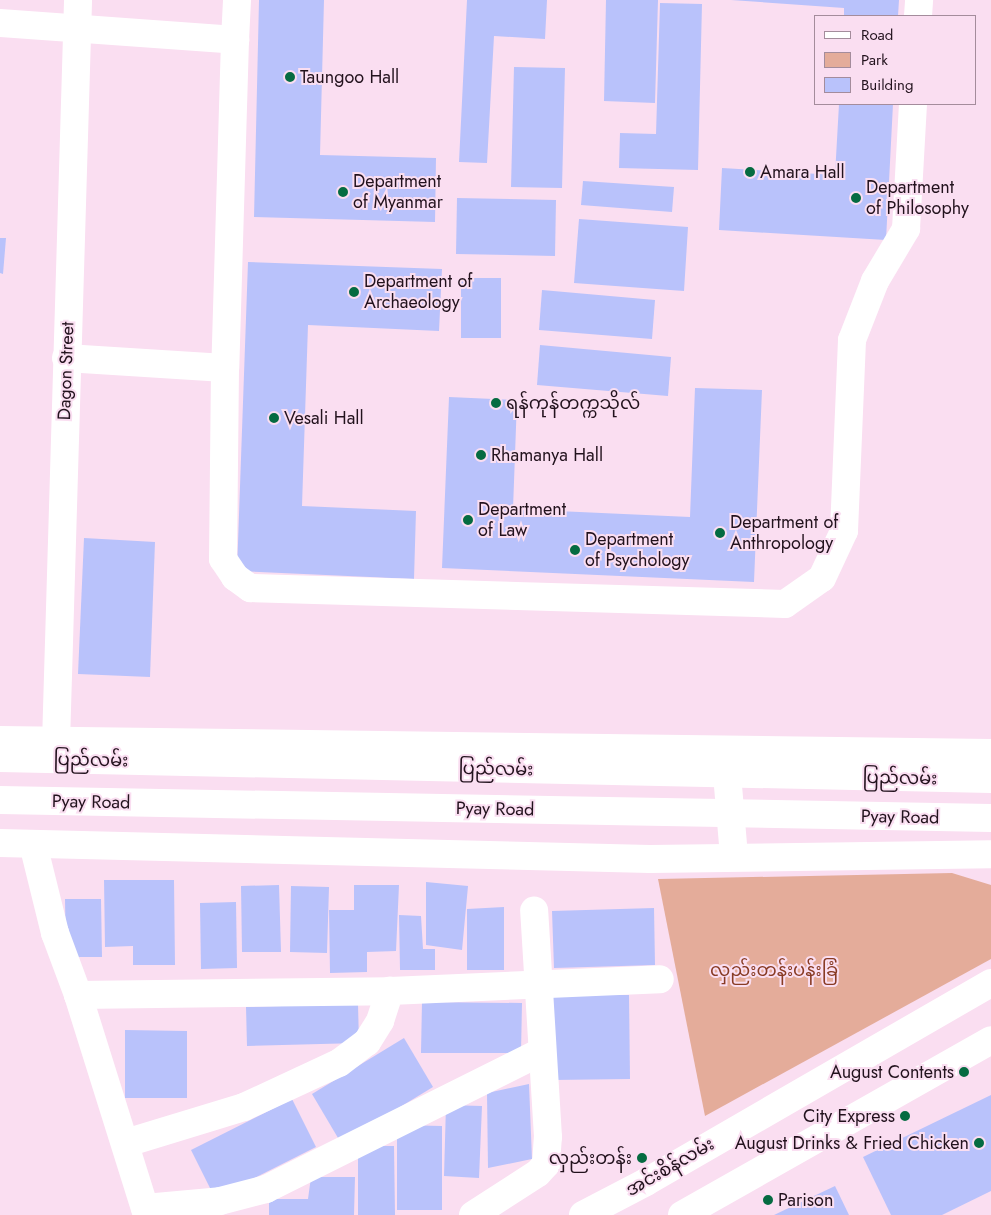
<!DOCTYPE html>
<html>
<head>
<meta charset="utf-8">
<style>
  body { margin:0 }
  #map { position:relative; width:991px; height:1215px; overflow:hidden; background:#fadef1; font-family:Jost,"Noto Sans Myanmar",sans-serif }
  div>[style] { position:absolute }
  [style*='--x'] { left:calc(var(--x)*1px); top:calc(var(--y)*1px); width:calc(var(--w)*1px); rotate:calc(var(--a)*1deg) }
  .green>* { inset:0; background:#e4ac9a }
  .building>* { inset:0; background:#b9c2fb }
  .minor>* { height:28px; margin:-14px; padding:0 14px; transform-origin:14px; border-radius:14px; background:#fff }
  .major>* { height:28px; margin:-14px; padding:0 14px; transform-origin:14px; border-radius:14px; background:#fff }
  .highway>* { height:28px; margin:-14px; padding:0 14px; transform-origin:14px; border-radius:14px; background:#fff }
  .dots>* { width:14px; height:14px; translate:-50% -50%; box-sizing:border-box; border:2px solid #fadef1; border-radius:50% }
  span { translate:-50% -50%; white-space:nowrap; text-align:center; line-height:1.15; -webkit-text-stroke:4px #fadef1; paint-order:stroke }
  .poi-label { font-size:18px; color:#22121d }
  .left { translate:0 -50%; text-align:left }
  .right { translate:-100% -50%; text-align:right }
  .street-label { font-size:18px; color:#22121d }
  .park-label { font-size:18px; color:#883b24 }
  .legend { position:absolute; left:814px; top:15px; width:162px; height:90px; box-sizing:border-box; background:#fadef1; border:1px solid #a48c9c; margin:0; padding:6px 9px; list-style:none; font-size:15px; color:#22121d }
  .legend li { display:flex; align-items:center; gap:10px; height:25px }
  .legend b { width:25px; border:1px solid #a48c9c }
</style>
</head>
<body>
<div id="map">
  <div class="green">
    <i style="clip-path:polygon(952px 873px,991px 885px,991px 959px,705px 1116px,658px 879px)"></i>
  </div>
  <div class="building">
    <i style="clip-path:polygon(259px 0,324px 0,320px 155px,436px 158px,435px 222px,254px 217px)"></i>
    <i style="clip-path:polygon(467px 0,547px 0,545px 39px,494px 36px,487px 163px,459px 162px)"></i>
    <i style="clip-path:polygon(606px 0,658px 0,655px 103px,604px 101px)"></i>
    <i style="clip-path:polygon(731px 0,899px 0,898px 16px,844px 16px,844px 8px)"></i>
    <i style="clip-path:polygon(660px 3px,702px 4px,698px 170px,619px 168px,620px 133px,656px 134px)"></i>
    <i style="clip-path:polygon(514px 67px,565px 68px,562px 188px,511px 187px)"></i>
    <i style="clip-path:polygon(839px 104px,893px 104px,886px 240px,719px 230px,722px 168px,835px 175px)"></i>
    <i style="clip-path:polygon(583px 181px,674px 187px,672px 212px,581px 205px)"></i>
    <i style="clip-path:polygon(457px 198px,556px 200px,555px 256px,456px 254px)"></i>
    <i style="clip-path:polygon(579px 219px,688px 227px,684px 291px,574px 283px)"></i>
    <i style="clip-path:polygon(0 238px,6px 238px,3px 274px,0 273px)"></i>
    <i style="clip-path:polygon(248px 262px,442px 269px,439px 331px,308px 325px,302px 506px,416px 511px,414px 579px,237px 571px)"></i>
    <i style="clip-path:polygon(461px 278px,501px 278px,501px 338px,461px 338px)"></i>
    <i style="clip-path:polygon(542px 290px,655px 300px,652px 339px,539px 330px)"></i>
    <i style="clip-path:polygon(540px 345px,671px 357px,668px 396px,537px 385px)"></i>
    <i style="clip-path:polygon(695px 388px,762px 390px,754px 582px,442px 568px,449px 397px,517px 400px,513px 509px,690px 517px)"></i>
    <i style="clip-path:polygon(84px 538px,155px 542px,150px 677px,78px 674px)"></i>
    <i style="clip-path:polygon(104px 880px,174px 880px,175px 965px,133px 965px,133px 946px,105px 947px)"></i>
    <i style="clip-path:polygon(426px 882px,468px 886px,462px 950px,426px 945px)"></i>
    <i style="clip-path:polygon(279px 885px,281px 952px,242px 952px,241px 886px)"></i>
    <i style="clip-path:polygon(354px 885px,399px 885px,396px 951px,367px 952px,367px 972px,330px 973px,329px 910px,354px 910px)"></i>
    <i style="clip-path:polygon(291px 886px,329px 887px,327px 953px,290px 952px)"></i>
    <i style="clip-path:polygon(65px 899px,101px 899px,102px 957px,66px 957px)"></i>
    <i style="clip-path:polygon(236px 902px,237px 968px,201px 969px,200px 903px)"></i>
    <i style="clip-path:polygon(504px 907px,504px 970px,467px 970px,467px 909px)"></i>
    <i style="clip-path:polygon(654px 908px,655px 965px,554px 968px,552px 911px)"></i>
    <i style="clip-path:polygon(399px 915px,421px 916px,423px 949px,435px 949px,435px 970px,400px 970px)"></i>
    <i style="clip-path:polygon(552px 995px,629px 995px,630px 1079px,553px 1080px)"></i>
    <i style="clip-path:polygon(422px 1002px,522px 1003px,521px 1053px,421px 1053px)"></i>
    <i style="clip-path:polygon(358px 1004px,359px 1043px,247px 1046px,246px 1007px)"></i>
    <i style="clip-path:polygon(125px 1030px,187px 1031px,187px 1098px,125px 1098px)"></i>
    <i style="clip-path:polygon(404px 1038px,433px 1087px,341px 1143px,312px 1094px)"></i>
    <i style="clip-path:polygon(529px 1084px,532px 1159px,488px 1168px,487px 1093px)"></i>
    <i style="clip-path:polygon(991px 1095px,991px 1191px,942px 1215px,891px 1215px,863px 1157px)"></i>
    <i style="clip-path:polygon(292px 1099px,316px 1147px,215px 1198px,191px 1150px)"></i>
    <i style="clip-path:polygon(446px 1105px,482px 1106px,479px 1178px,444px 1176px)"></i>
    <i style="clip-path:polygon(397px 1125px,442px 1126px,442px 1210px,397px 1210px)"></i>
    <i style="clip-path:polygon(358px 1146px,394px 1146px,395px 1215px,358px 1215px)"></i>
    <i style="clip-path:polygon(311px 1177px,355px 1177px,354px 1215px,269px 1215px,269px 1199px,308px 1199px)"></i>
    <i style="clip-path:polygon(835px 1186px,849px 1215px,774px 1215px)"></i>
  </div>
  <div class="minor">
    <i style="--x:918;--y:16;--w:16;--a:-86"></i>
    <i style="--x:0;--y:23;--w:236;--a:4.1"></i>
    <i style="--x:235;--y:40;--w:328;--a:91.7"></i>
    <i style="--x:235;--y:40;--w:40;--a:-87.1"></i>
    <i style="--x:66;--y:358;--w:159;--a:3.6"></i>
    <i style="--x:225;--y:368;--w:191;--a:90.6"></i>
    <i style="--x:223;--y:559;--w:22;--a:56"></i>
    <i style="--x:235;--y:577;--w:19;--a:36"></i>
    <i style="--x:250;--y:588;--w:535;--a:1.71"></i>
    <i style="--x:785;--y:604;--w:45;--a:-35.1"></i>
    <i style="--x:822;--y:578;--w:52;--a:-64.9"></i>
    <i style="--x:844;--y:531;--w:191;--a:-87.6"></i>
    <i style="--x:852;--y:340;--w:63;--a:-68.7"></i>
    <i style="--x:875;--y:281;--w:61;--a:-59.2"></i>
    <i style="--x:906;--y:229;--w:125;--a:-86.8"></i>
    <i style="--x:56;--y:743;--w:743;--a:-88.3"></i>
    <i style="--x:33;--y:844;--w:92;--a:76.1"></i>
    <i style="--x:55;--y:933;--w:66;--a:69.6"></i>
    <i style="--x:78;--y:995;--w:312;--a:-0.7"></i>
    <i style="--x:390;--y:991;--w:270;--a:-2.5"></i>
    <i style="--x:78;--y:995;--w:231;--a:72.6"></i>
    <i style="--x:126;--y:1143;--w:123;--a:-17"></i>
    <i style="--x:244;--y:1107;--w:105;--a:-24.9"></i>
    <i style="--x:339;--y:1063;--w:35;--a:-37"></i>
    <i style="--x:367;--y:1042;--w:25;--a:-58"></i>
    <i style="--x:380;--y:1021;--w:32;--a:-72"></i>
    <i style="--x:145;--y:1208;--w:75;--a:-5.3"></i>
    <i style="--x:220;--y:1201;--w:48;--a:-14.6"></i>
    <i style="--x:266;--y:1189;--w:307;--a:-26.5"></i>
    <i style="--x:473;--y:1215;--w:77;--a:-32.9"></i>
    <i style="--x:538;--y:1173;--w:12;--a:-48"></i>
    <i style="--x:546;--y:1164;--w:27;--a:-86"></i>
    <i style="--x:548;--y:1137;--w:227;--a:-93.5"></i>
  </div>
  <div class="major">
    <i style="--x:0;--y:740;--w:991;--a:0.75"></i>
    <i style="--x:725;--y:751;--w:106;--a:85.1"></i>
    <i style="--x:0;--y:843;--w:650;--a:1.41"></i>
    <i style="--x:650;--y:859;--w:341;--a:-0.8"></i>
    <i style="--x:583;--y:1215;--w:71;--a:-27.6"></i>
    <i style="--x:646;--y:1182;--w:398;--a:-30"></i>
    <i style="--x:682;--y:1215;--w:355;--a:-29.5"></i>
  </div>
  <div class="highway">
    <i style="--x:0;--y:758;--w:991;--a:1.21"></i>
    <i style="--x:0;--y:800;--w:991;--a:1.04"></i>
  </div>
  <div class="dots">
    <i style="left:290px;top:77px;background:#056b41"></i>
    <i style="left:750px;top:172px;background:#056b41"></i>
    <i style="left:343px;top:192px;background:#056b41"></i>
    <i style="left:856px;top:198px;background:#056b41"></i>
    <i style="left:354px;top:292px;background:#056b41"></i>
    <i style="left:496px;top:403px;background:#056b41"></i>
    <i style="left:274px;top:418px;background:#056b41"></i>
    <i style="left:481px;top:455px;background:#056b41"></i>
    <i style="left:468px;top:520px;background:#056b41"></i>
    <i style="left:720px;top:533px;background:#056b41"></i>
    <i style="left:575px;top:550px;background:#056b41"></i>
    <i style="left:964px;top:1072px;background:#056b41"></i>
    <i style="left:905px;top:1116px;background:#056b41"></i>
    <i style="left:979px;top:1143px;background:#056b41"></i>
    <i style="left:642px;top:1158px;background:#056b41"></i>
    <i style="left:768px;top:1200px;background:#056b41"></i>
  </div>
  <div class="poi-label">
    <span class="left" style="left:300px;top:77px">Taungoo Hall</span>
    <span class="left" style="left:760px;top:172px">Amara Hall</span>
    <span class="left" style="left:353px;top:192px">Department<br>of Myanmar</span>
    <span class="left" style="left:866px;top:198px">Department<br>of Philosophy</span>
    <span class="left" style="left:364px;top:292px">Department of<br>Archaeology</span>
    <span class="left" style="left:506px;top:403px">ရန်ကုန်တက္ကသိုလ်</span>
    <span class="left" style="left:284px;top:418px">Vesali Hall</span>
    <span class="left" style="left:491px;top:455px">Rhamanya Hall</span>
    <span class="left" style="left:478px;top:520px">Department<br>of Law</span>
    <span class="left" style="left:730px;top:533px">Department of<br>Anthropology</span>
    <span class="left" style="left:585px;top:550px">Department<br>of Psychology</span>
    <span class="right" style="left:954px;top:1072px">August Contents</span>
    <span class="right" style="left:895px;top:1116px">City Express</span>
    <span class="right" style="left:969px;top:1143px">August Drinks &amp; Fried Chicken</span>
    <span class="right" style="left:632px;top:1158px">လှည်းတန်း</span>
    <span class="left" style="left:778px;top:1200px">Parison</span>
  </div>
  <div class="street-label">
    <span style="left:66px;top:371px;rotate:-88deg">Dagon Street</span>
    <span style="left:91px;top:760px;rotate:1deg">ပြည်လမ်း</span>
    <span style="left:496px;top:769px;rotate:1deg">ပြည်လမ်း</span>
    <span style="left:900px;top:778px;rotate:1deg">ပြည်လမ်း</span>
    <span style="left:91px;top:802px;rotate:1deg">Pyay Road</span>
    <span style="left:495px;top:809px;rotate:1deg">Pyay Road</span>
    <span style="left:900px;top:817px;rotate:1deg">Pyay Road</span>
    <span style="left:670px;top:1167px;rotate:-30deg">အင်းစိန်လမ်း</span>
  </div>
  <div class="park-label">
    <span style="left:774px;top:970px">လှည်းတန်းပန်းခြံ</span>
  </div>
  <ul class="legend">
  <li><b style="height:6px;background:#fff"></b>Road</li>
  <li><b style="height:14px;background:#e4ac9a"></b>Park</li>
  <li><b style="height:14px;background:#b9c2fb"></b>Building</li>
  </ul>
</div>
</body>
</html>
